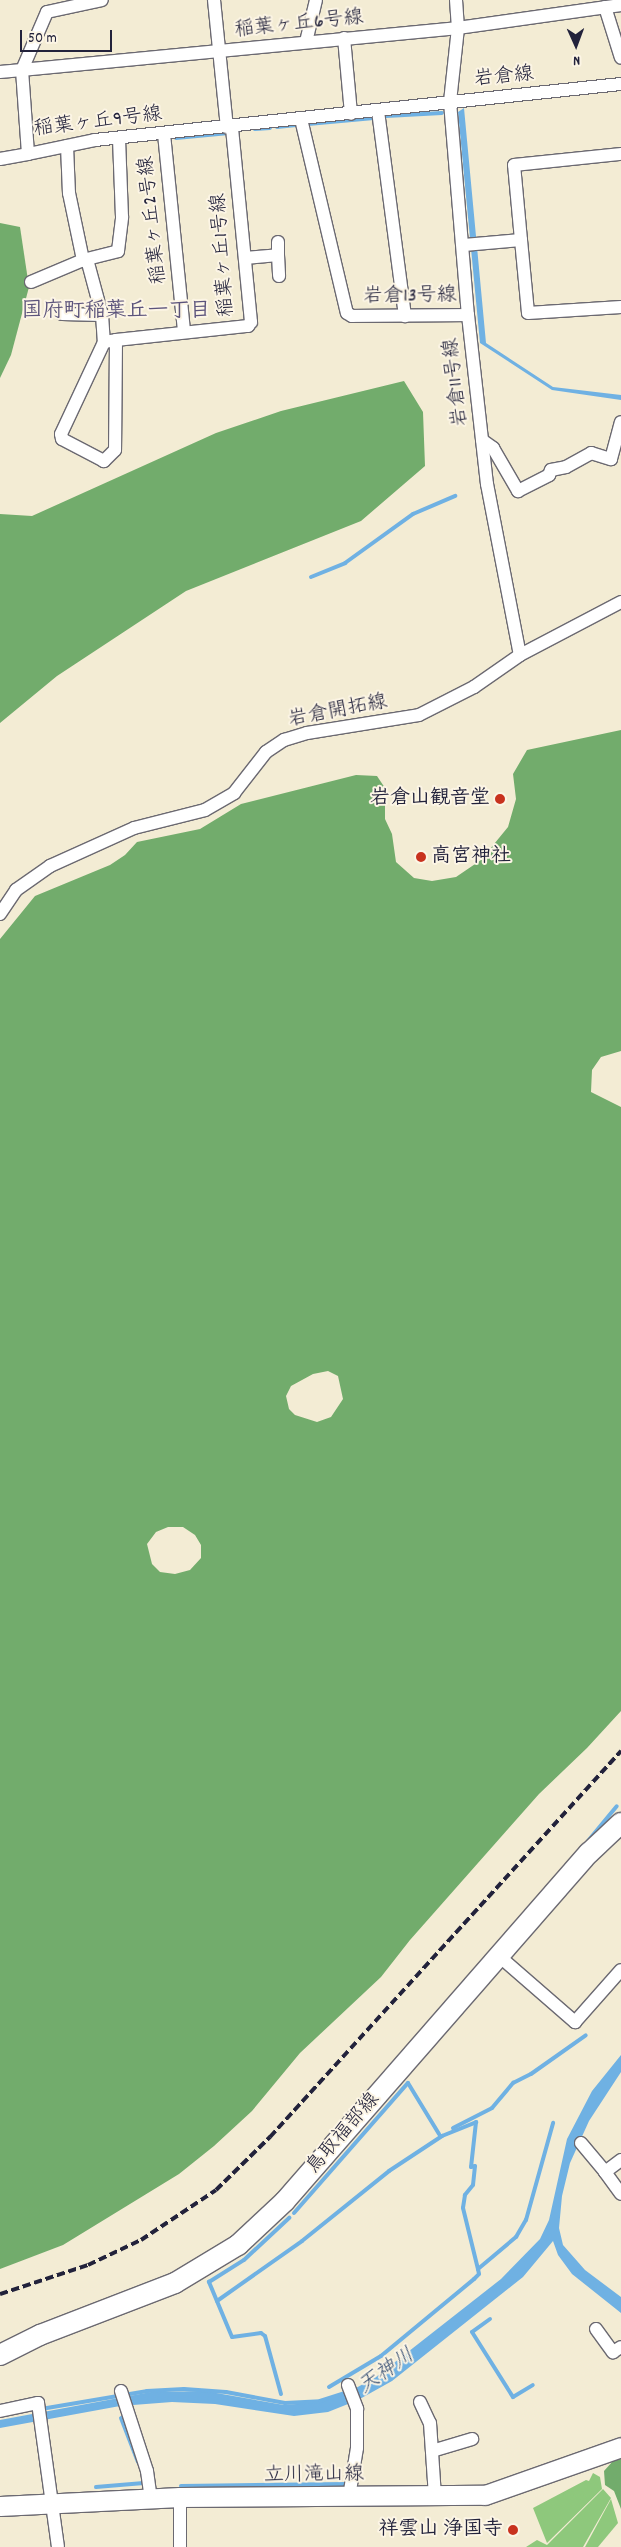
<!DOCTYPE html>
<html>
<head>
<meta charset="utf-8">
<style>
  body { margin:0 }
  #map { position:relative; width:621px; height:2547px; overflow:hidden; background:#f3ecd4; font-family:Dekko,"Klee One",sans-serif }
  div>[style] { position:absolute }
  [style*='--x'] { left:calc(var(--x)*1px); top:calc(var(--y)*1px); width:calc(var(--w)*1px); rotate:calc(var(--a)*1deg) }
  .green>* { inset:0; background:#8ec87c }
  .forest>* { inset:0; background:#72ac6c }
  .water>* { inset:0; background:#6fb1e3 }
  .stream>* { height:4px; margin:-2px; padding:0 2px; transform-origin:2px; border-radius:2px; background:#6fb1e3 }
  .roads { filter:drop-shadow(1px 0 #6b6971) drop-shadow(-1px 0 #6b6971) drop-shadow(0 1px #6b6971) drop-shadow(0 -1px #6b6971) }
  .street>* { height:12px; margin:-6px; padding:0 6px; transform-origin:6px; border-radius:6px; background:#fff }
  .secondary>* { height:19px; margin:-9.5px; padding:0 9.5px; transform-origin:9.5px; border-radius:9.5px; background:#fff }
  .primary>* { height:20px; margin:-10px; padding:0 10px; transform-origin:10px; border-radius:10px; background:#fff }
  .rail>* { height:4px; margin-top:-2px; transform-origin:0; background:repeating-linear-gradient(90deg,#22223b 0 8px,transparent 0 12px) }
  .dots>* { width:14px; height:14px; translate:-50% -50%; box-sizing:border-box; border:2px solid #fcf5e5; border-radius:50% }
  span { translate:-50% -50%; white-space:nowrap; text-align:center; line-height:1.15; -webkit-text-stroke:4px #fcf5e5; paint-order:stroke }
  .street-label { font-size:20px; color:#22223b }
  .poi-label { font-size:20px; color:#22223b; font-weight:700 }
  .right { translate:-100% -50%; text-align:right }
  .left { translate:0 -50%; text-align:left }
  .neighbourhood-label { font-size:21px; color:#5b537b; font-weight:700 }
  .water-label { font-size:21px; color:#3d5476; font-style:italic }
  .north { position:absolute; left:551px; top:20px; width:50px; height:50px; -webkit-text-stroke:4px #fcf5e5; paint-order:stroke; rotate:178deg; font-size:14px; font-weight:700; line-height:20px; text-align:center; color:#22223b }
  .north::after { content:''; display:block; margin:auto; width:18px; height:22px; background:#22223b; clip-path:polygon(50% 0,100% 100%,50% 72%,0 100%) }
  .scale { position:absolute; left:20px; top:30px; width:92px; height:22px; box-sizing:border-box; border:2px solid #22223b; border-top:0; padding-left:6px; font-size:15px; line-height:18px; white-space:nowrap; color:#22223b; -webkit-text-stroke:4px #fcf5e5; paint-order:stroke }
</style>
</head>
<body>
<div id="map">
  <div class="green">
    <i style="clip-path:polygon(593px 2473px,600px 2477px,602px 2489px,547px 2543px,533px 2508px,586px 2480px,589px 2481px)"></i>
    <i style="clip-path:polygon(603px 2489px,611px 2498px,583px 2547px,526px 2547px,537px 2540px,547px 2545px)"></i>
    <i style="clip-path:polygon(611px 2499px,618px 2523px,598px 2547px,585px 2547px)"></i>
  </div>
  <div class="forest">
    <i style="clip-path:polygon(0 223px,20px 227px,29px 287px,11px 355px,0 378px)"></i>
    <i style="clip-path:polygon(404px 381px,423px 412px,425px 466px,361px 521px,186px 591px,57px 676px,0 723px,0 514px,32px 516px,216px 433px,281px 411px)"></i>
    <i style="clip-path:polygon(evenodd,621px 730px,621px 1051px,601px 1057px,592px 1070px,591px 1092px,621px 1107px,621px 1711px,587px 1748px,539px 1794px,410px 1940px,381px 1977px,300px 2053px,252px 2111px,214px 2146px,179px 2174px,63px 2245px,0 2269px,0 939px,35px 896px,110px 865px,125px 855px,137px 842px,200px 829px,241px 804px,356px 775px,377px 776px,385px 788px,385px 819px,392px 834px,396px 862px,414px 878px,432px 881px,456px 877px,481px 860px,508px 827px,516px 799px,513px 774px,527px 750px,621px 730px,328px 1371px,338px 1376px,343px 1399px,331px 1417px,317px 1422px,295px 1415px,289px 1409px,286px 1396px,291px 1386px,313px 1374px,328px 1371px,621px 730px,168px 1527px,183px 1527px,195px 1535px,201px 1545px,201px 1558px,190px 1570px,175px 1574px,160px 1572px,152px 1564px,147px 1544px,156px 1532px,168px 1527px)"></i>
    <i style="clip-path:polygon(621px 2459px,621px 2509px,614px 2491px,605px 2485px,604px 2471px,613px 2461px)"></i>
  </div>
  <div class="water">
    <i style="clip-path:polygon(464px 108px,486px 343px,553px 387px,621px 395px,621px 400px,552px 390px,480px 343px,458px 112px)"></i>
    <i style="clip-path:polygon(621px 2055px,621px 2072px,589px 2121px,570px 2163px,562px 2196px,559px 2228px,563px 2245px,585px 2270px,621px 2297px,621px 2313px,572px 2274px,558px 2255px,553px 2241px,523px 2277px,392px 2381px,358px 2400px,328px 2412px,294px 2416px,215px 2404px,172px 2402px,120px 2406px,0 2428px,0 2420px,151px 2392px,205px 2391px,284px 2405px,321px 2402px,345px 2394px,376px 2377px,501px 2279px,540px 2239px,549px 2220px,567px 2139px,592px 2091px)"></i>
  </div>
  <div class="stream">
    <i style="--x:386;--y:116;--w:56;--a:-3.1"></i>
    <i style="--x:308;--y:124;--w:66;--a:-5.2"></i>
    <i style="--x:277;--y:127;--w:19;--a:-6"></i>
    <i style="--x:255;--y:129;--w:15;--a:-4"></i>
    <i style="--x:176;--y:138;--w:53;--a:-5.4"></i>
    <i style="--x:311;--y:577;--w:37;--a:-22"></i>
    <i style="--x:345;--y:563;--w:84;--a:-35.8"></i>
    <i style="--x:413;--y:514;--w:46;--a:-23.2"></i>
    <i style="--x:588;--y:1841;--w:45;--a:-50.4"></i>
    <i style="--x:453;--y:2128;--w:44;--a:-27.1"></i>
    <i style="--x:492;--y:2108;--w:33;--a:-50"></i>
    <i style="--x:513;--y:2083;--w:20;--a:-27"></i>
    <i style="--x:531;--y:2074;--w:67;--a:-35.3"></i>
    <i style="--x:294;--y:2213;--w:173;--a:-48.8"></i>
    <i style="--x:408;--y:2083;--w:60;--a:58.7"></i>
    <i style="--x:217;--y:2301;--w:104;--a:-35.2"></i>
    <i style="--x:302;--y:2241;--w:112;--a:-38.8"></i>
    <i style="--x:389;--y:2171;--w:64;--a:-33.4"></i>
    <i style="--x:442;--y:2136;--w:37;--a:-22"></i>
    <i style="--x:476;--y:2122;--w:45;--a:96.3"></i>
    <i style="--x:471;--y:2167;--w:4;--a:-14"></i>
    <i style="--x:475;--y:2166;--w:19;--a:96"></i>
    <i style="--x:473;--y:2185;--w:13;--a:129"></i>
    <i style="--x:465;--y:2195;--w:13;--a:99"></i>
    <i style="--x:463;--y:2208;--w:63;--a:76.2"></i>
    <i style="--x:490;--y:2319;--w:22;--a:144"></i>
    <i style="--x:472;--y:2332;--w:77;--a:57.8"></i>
    <i style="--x:513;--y:2397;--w:23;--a:-31"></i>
    <i style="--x:329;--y:2387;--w:61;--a:-30.8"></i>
    <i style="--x:381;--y:2356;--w:121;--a:-39.6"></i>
    <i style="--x:474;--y:2279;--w:7;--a:-45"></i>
    <i style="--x:479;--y:2274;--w:5;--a:-101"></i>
    <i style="--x:478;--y:2269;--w:50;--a:-40.1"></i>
    <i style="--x:516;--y:2237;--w:20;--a:-60"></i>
    <i style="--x:526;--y:2220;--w:101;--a:-74.4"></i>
    <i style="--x:281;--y:2394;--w:60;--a:-105.4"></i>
    <i style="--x:265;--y:2336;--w:5;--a:-143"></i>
    <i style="--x:261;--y:2333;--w:29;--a:172"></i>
    <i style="--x:232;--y:2337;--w:60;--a:-112.7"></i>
    <i style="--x:209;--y:2282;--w:41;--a:-32.2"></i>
    <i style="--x:244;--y:2260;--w:62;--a:-43"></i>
    <i style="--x:41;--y:2409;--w:108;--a:-9.6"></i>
    <i style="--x:147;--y:2391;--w:37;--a:-3"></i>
    <i style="--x:184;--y:2389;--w:42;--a:4.1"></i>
    <i style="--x:226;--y:2392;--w:60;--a:10.6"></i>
    <i style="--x:285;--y:2403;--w:35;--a:-3"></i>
    <i style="--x:320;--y:2401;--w:28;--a:-18"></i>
    <i style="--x:121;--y:2418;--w:47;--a:68.9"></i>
    <i style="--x:181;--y:2486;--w:167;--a:-0.7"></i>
    <i style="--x:96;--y:2487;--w:48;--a:-4.8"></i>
  </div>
  <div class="roads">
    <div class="street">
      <i style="--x:214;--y:0;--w:128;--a:84.2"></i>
      <i style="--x:456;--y:0;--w:28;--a:86"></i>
      <i style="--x:458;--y:28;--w:74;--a:96.2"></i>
      <i style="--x:450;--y:102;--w:214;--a:85.2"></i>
      <i style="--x:468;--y:315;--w:170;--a:83.6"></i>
      <i style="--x:487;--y:484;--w:174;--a:79.1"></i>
      <i style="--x:621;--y:5;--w:165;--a:172"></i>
      <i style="--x:458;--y:28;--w:438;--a:174.5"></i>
      <i style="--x:22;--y:70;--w:84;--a:85.9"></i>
      <i style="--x:28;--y:154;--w:68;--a:-11.8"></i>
      <i style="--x:95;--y:140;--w:529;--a:-6.08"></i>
      <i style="--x:605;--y:7;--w:53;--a:72.6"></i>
      <i style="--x:344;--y:38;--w:76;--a:84.7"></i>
      <i style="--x:306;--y:42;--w:43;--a:-76.6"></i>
      <i style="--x:0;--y:72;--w:22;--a:-5"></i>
      <i style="--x:22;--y:70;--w:63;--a:-66.7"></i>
      <i style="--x:47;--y:12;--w:56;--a:-12.3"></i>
      <i style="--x:378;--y:111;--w:207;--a:82.5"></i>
      <i style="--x:301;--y:119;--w:199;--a:76.7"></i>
      <i style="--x:347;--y:313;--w:6;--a:31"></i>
      <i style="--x:352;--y:316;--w:116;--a:-0.5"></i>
      <i style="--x:164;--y:134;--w:199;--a:84.2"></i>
      <i style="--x:67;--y:146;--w:47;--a:87.6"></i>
      <i style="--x:69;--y:193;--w:68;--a:78.2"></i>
      <i style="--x:83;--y:260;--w:36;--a:-14"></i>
      <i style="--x:118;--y:251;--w:34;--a:-83"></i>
      <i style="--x:122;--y:217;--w:79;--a:-92.2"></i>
      <i style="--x:0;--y:159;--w:28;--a:-10"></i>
      <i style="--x:521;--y:240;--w:75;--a:-95.3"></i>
      <i style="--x:514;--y:165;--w:108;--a:-5.9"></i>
      <i style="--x:278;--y:242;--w:13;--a:90"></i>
      <i style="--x:464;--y:245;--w:57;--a:-5"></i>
      <i style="--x:521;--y:240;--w:73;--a:84.5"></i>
      <i style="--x:528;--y:313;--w:93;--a:-3.7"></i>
      <i style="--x:245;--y:258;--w:33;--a:-5"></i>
      <i style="--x:278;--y:255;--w:21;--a:87"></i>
      <i style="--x:31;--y:282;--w:56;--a:-22.9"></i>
      <i style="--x:83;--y:260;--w:6;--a:31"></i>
      <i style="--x:88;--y:263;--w:54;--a:74.9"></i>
      <i style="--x:62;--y:314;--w:40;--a:1.4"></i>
      <i style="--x:102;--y:315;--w:27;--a:86"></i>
      <i style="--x:116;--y:340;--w:110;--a:90.5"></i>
      <i style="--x:115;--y:450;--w:16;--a:135"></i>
      <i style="--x:104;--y:461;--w:47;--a:-152.4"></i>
      <i style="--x:62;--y:439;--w:5;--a:-101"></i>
      <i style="--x:61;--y:434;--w:102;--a:-64.9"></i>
      <i style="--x:104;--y:342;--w:12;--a:-9"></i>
      <i style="--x:116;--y:340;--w:133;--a:-6.1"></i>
      <i style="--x:248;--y:326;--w:5;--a:-53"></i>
      <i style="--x:251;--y:322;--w:196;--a:-95.6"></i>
      <i style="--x:482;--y:440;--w:14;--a:36"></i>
      <i style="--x:493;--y:448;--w:50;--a:59.8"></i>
      <i style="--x:518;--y:491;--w:35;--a:-27"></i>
      <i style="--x:549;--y:475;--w:5;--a:-68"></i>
      <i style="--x:551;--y:470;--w:15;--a:-11"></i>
      <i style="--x:566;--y:467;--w:29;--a:-29"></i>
      <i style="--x:591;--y:453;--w:21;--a:17"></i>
      <i style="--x:611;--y:459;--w:38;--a:-75"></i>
      <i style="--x:0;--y:914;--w:29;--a:-56"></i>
      <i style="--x:16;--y:890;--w:42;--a:-35.2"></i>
      <i style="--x:50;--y:866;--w:92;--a:-24.3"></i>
      <i style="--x:134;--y:828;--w:73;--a:-14.2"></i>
      <i style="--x:205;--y:810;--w:34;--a:-30"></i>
      <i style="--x:234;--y:793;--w:52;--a:-52"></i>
      <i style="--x:266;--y:752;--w:22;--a:-34"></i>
      <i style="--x:284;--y:740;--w:24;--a:-17"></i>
      <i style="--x:307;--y:733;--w:113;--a:-9.1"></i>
      <i style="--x:419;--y:715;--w:62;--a:-27"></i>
      <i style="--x:474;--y:687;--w:56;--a:-34.8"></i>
      <i style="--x:520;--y:655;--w:114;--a:-27.7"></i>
      <i style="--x:499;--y:1956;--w:101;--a:41"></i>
      <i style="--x:575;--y:2022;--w:69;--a:-48.5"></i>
      <i style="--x:581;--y:2143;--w:38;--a:50"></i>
      <i style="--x:621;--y:2160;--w:20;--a:143"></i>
      <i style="--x:605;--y:2172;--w:27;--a:54"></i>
      <i style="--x:596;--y:2329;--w:29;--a:54"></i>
      <i style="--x:613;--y:2352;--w:9;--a:-32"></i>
      <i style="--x:348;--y:2385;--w:26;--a:69"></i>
      <i style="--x:357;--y:2409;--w:39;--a:90"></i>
      <i style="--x:357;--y:2448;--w:50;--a:99.3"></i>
      <i style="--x:121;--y:2391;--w:84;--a:72"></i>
      <i style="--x:147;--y:2471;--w:27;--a:82"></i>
      <i style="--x:420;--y:2402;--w:23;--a:65"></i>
      <i style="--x:430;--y:2423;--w:74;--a:86.1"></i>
      <i style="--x:0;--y:2411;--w:39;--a:-12"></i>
      <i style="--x:38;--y:2403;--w:145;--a:82.1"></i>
      <i style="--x:432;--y:2451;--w:42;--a:-16.7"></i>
      <i style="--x:180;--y:2497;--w:50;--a:90"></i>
    </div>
    <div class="secondary">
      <i style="--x:0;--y:2506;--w:180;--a:-2.9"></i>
      <i style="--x:180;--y:2497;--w:305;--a:-0.4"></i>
      <i style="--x:485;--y:2495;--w:144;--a:-19.4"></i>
    </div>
    <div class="primary">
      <i style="--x:0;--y:2355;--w:45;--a:-26.6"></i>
      <i style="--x:40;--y:2335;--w:145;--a:-21.1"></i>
      <i style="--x:175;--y:2283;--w:74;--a:-31.1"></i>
      <i style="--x:238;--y:2245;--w:64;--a:-43.1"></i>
      <i style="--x:285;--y:2201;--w:462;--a:-48.9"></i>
      <i style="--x:589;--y:1853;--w:44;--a:-43.2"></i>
    </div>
  </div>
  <div class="rail">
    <i style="--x:0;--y:2294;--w:93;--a:-18.2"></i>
    <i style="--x:88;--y:2265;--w:59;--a:-25.3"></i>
    <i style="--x:141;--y:2240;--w:90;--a:-33.7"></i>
    <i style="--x:216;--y:2190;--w:76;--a:-44.5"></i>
    <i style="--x:270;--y:2137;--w:522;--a:-47.72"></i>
  </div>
  <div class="dots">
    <i style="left:500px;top:799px;background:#c8321e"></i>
    <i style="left:421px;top:857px;background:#c8321e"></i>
    <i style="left:513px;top:2530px;background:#c8321e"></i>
  </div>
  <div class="street-label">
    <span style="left:299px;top:25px;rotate:-6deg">稲葉ヶ丘6号線</span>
    <span style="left:504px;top:78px;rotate:-6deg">岩倉線</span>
    <span style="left:98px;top:123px;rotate:-7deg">稲葉ヶ丘9号線</span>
    <span style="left:154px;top:220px;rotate:-96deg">稲葉ヶ丘2号線</span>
    <span style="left:224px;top:255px;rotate:-94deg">稲葉ヶ丘1号線</span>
    <span style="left:410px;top:297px;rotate:-1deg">岩倉13号線</span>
    <span style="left:457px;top:382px;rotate:-97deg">岩倉11号線</span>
    <span style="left:338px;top:712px;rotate:-11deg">岩倉開拓線</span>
    <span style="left:344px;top:2134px;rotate:-49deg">鳥取福部線</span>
    <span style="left:314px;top:2476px;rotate:-1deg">立川滝山線</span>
  </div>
  <div class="poi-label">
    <span class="right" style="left:490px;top:799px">岩倉山観音堂</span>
    <span class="left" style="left:431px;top:857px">高宮神社</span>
    <span class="right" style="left:503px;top:2530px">祥雲山 浄国寺</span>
  </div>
  <div class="neighbourhood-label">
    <span style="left:116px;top:312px">国府町稲葉丘一丁目</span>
  </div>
  <div class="water-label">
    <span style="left:387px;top:2372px;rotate:-35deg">天神川</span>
  </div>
  <div class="north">N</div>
  <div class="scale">50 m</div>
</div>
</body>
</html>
